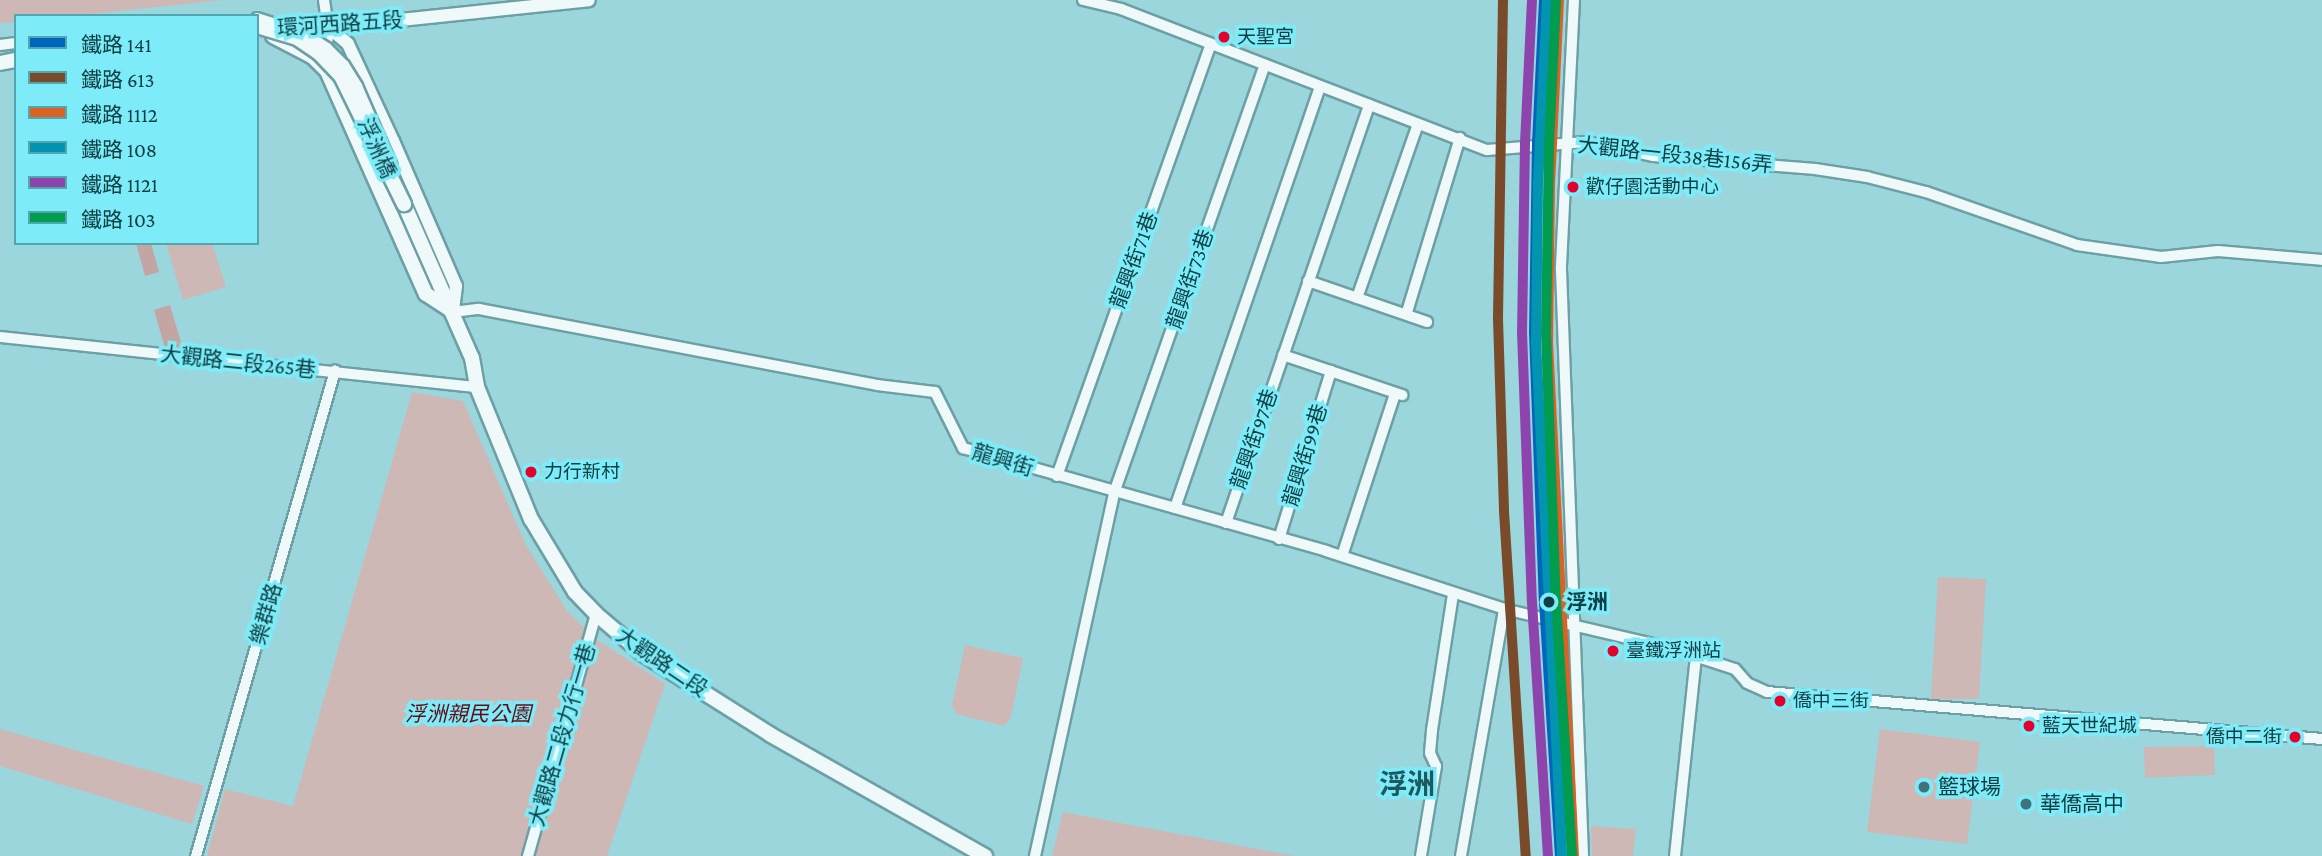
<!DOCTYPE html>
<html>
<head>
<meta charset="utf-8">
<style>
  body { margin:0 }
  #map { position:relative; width:2322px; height:856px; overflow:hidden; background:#9ad6dc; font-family:"Crimson Pro","Noto Sans TC",serif }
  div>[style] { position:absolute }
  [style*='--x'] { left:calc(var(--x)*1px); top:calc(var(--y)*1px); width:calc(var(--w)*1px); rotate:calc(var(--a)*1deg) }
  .green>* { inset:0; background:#ceb8b6 }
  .forest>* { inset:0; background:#c3a6a4 }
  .roads { filter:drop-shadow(2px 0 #6ca0a4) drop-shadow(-2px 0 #6ca0a4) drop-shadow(0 2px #6ca0a4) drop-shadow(0 -2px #6ca0a4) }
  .minor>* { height:10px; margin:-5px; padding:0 5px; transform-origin:5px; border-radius:5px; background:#f0f9fa }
  .tertiary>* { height:12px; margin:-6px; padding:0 6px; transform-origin:6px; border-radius:6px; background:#f0f9fa }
  .secondary>* { height:14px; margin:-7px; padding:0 7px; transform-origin:7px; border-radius:7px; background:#f0f9fa }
  .bridges { filter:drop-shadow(2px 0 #6ca0a4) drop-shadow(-2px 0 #6ca0a4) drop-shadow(0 2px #6ca0a4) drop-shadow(0 -2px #6ca0a4) }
  .minor-bridge>* { height:10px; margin:-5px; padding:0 5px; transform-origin:5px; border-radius:5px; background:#f0f9fa }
  .secondary-bridge>* { height:14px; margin:-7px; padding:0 7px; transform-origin:7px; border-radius:7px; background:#f0f9fa }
  .rail-1>* { height:10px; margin:-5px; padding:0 5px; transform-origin:5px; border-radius:5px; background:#0065bd }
  .rail-2>* { height:10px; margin:-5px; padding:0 5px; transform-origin:5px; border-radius:5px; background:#7a4b2a }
  .rail-3>* { height:10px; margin:-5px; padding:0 5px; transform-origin:5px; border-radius:5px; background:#db6125 }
  .rail-4>* { height:10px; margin:-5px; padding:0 5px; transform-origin:5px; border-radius:5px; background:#0394b2 }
  .rail-5>* { height:10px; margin:-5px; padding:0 5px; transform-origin:5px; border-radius:5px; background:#8e44ad }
  .rail-6>* { height:10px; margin:-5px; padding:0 5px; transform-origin:5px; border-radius:5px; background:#019c50 }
  .dots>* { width:19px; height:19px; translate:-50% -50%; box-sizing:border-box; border:4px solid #7eecf8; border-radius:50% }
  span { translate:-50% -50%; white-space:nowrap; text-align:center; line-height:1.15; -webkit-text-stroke:7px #7eecf8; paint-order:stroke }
  .bus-label { font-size:19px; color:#0d3f44 }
  .left { translate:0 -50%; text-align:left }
  .right { translate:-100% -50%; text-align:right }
  .street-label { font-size:21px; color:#0d3f44 }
  .stop-label { font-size:21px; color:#0d3f44; font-weight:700 }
  .park-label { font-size:21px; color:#680810; font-style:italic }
  .poi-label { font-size:21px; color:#0d3f44 }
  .district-label { font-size:28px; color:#1d5960; font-weight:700 }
  .legend { position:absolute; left:14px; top:14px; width:245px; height:231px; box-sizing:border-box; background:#7eecf8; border:2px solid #51a7b0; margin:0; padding:9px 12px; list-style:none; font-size:21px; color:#0d3f44 }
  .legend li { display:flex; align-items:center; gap:14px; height:35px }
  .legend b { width:35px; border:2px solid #51a7b0 }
</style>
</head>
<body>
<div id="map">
  <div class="green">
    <i style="clip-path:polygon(0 0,223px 0,73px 16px,16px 16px,16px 22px,0 23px)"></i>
    <i style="clip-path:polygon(166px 243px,212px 243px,226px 287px,183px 300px)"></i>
    <i style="clip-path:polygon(412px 392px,463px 401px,526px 545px,567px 611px,597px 640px,665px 684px,607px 856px,207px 856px,225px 789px,293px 806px)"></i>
    <i style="clip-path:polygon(1938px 577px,1986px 579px,1979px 699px,1931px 699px)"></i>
    <i style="clip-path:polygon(965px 645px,1023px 658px,1011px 717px,1004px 726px,956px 714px,952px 705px)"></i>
    <i style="clip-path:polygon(0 729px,204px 786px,192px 824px,0 766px)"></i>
    <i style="clip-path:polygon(1880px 729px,1980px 742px,1967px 844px,1867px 832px)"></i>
    <i style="clip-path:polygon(2214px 746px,2215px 775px,2145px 778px,2144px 747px)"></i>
    <i style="clip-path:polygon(1063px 812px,1295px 856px,1052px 856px)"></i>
    <i style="clip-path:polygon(1591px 826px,1636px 829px,1633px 856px,1592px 856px)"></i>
  </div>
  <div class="forest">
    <i style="clip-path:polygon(136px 243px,151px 243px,159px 272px,145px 276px)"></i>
    <i style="clip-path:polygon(170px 305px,183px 349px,165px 348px,154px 310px)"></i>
  </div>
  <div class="roads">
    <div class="minor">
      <i style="--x:324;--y:0;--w:27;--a:82"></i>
      <i style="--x:1083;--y:0;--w:39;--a:13"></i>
      <i style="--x:1121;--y:9;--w:392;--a:21.1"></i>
      <i style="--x:1487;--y:150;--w:99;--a:-4.6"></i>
      <i style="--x:1586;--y:142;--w:68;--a:11.8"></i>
      <i style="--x:1653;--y:156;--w:163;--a:4.6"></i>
      <i style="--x:1815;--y:169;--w:53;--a:8.7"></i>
      <i style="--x:1867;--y:177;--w:61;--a:14.3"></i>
      <i style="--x:1926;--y:192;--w:160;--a:19.3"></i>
      <i style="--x:2077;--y:245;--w:85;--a:8.1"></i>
      <i style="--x:2161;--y:257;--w:57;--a:-6"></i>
      <i style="--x:2218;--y:251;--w:104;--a:4.9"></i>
      <i style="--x:1574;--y:0;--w:270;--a:92.8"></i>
      <i style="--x:1561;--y:270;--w:586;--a:87.85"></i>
      <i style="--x:0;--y:45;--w:16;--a:-7"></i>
      <i style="--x:1308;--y:281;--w:126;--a:19"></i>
      <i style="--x:1357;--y:298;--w:184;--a:-70.7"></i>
      <i style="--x:453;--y:312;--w:26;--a:-7"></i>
      <i style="--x:479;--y:309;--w:405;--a:10.8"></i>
      <i style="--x:877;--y:385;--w:58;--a:6.9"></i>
      <i style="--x:935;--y:392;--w:63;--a:63.4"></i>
      <i style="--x:963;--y:448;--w:377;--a:15.8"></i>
      <i style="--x:1326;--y:551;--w:187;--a:18"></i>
      <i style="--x:1504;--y:609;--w:171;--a:13.2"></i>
      <i style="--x:1670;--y:648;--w:68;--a:17.9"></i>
      <i style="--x:1735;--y:669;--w:18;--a:49"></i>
      <i style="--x:1747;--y:683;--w:22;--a:24"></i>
      <i style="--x:1767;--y:692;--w:557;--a:4.84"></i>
      <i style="--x:1407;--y:312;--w:182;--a:-73.1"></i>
      <i style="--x:0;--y:337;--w:480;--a:6"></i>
      <i style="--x:1283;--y:355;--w:126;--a:18.6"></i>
      <i style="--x:1057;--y:476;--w:459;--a:-70.4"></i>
      <i style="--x:1175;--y:508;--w:445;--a:-71"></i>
      <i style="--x:1226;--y:523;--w:442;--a:-71.1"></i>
      <i style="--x:1279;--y:539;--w:176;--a:-72.8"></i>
      <i style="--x:1342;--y:556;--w:170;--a:-71.9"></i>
      <i style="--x:196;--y:856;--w:505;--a:-74.01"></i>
      <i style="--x:528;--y:856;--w:251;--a:-74.3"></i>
      <i style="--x:1035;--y:856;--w:371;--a:-77.7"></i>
      <i style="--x:1114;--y:493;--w:454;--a:-70.6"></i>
      <i style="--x:1421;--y:856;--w:91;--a:-80.5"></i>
      <i style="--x:1436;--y:766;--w:14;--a:-115"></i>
      <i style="--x:1430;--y:753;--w:23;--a:-85"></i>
      <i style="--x:1432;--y:730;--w:138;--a:-81.2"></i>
      <i style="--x:1461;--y:856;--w:251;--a:-80.1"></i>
      <i style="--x:1675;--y:856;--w:201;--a:-84"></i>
    </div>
    <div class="tertiary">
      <i style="--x:328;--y:27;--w:26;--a:40"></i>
      <i style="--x:348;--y:44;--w:107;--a:65.1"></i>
      <i style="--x:393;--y:141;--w:158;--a:66.5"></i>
      <i style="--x:456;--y:286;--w:26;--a:97"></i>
      <i style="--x:289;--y:29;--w:64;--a:-3.6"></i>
      <i style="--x:353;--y:25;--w:237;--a:-6"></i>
    </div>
    <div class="secondary">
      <i style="--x:273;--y:36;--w:45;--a:27.7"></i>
      <i style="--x:313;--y:57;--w:20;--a:45"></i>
      <i style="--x:327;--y:71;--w:244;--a:66.1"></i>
      <i style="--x:426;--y:294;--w:31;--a:33"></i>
      <i style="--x:326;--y:60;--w:13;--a:-99"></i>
      <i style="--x:324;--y:47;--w:20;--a:-79"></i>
      <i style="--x:0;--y:63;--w:16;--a:-11"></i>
      <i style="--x:404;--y:204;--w:168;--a:66.2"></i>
      <i style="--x:472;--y:358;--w:29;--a:80"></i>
      <i style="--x:477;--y:387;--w:143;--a:67.8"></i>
      <i style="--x:531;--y:519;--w:85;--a:58.9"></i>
      <i style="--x:575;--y:592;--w:30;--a:46"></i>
      <i style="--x:596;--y:614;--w:62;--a:40.4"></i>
      <i style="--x:643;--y:654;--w:151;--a:32.3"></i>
      <i style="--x:771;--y:735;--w:246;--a:29.5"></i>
    </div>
  </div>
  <div class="bridges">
    <div class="minor-bridge">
      <i style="--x:257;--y:18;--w:49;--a:17.7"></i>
      <i style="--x:304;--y:33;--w:27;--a:33"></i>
      <i style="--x:327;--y:48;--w:24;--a:45"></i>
      <i style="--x:344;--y:65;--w:25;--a:58"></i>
      <i style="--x:357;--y:86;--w:87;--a:66.4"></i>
    </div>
    <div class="secondary-bridge">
      <i style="--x:257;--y:26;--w:42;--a:16.7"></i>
      <i style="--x:297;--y:38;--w:27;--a:34"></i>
      <i style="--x:319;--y:53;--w:32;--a:46"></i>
      <i style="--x:341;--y:76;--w:143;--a:63.8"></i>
    </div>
  </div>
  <div class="rail-1">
    <i style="--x:1544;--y:0;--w:143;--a:92.8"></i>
    <i style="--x:1537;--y:143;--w:189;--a:90.9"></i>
    <i style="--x:1534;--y:332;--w:270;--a:87.9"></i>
    <i style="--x:1544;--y:602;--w:255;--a:86.4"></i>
  </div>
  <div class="rail-2">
    <i style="--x:1503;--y:0;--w:319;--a:90.9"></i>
    <i style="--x:1498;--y:319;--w:192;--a:88.2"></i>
    <i style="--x:1504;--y:511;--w:346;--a:86.4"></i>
  </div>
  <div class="rail-3">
    <i style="--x:1559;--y:0;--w:182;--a:92.8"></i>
    <i style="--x:1550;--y:182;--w:161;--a:90.7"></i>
    <i style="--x:1548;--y:343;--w:514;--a:87.1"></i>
  </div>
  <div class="rail-4">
    <i style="--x:1547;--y:0;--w:181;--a:92.8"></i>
    <i style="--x:1538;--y:181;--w:162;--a:90.7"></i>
    <i style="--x:1536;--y:343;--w:514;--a:87.1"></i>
  </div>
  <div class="rail-5">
    <i style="--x:1532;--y:0;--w:143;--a:92.8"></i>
    <i style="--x:1525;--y:143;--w:189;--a:90.9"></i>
    <i style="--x:1522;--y:332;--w:270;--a:87.9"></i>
    <i style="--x:1532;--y:602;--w:255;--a:86.4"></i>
  </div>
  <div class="rail-6">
    <i style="--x:1556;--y:1;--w:142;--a:92.8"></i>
    <i style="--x:1549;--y:143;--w:189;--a:90.9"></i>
    <i style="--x:1546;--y:332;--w:269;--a:87.9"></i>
    <i style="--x:1556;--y:601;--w:255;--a:86.4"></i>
  </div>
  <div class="dots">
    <i style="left:1224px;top:37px;background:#e4002b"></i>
    <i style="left:1573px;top:187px;background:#e4002b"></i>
    <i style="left:531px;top:472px;background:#e4002b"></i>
    <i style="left:1549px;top:602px;background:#0d3f44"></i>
    <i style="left:1613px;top:651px;background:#e4002b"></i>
    <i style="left:1780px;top:701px;background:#e4002b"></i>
    <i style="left:2029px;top:726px;background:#e4002b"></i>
    <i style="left:2295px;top:737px;background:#e4002b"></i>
    <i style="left:1924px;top:787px;background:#3e7479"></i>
    <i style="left:2026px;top:804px;background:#3e7479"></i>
  </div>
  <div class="bus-label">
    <span class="left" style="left:1237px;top:37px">天聖宮</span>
    <span class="left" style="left:1586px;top:187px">歡仔園活動中心</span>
    <span class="left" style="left:544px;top:472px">力行新村</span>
    <span class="left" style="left:1626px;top:651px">臺鐵浮洲站</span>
    <span class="left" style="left:1793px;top:701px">僑中三街</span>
    <span class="left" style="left:2042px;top:726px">藍天世紀城</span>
    <span class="right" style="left:2282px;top:737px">僑中二街</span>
  </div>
  <div class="street-label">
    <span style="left:340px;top:24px;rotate:-4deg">環河西路五段</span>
    <span style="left:377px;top:148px;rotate:66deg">浮洲橋</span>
    <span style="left:1675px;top:155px;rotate:6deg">大觀路一段38巷156弄</span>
    <span style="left:1134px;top:260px;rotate:-70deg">龍興街71巷</span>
    <span style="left:1190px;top:279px;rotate:-71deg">龍興街73巷</span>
    <span style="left:238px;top:362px;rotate:6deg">大觀路二段265巷</span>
    <span style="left:1254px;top:439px;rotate:-71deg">龍興街97巷</span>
    <span style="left:1305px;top:455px;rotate:-73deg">龍興街99巷</span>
    <span style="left:1003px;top:460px;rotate:17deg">龍興街</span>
    <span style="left:266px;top:614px;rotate:-74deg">樂群路</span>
    <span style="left:662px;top:662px;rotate:34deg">大觀路二段</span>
    <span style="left:562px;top:735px;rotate:-74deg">大觀路二段力行一巷</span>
  </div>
  <div class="stop-label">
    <span class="left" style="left:1566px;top:602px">浮洲</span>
  </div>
  <div class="park-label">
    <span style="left:468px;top:714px">浮洲親民公園</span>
  </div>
  <div class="poi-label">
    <span class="left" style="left:1938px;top:787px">籃球場</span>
    <span class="left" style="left:2040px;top:804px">華僑高中</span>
  </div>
  <div class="district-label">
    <span style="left:1407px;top:785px">浮洲</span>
  </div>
  <ul class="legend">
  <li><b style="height:9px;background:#0065bd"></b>鐵路 141</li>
  <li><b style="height:9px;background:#7a4b2a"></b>鐵路 613</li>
  <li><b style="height:9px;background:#db6125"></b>鐵路 1112</li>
  <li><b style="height:9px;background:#0394b2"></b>鐵路 108</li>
  <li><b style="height:9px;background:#8e44ad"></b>鐵路 1121</li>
  <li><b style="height:9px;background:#019c50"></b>鐵路 103</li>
  </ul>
</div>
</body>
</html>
